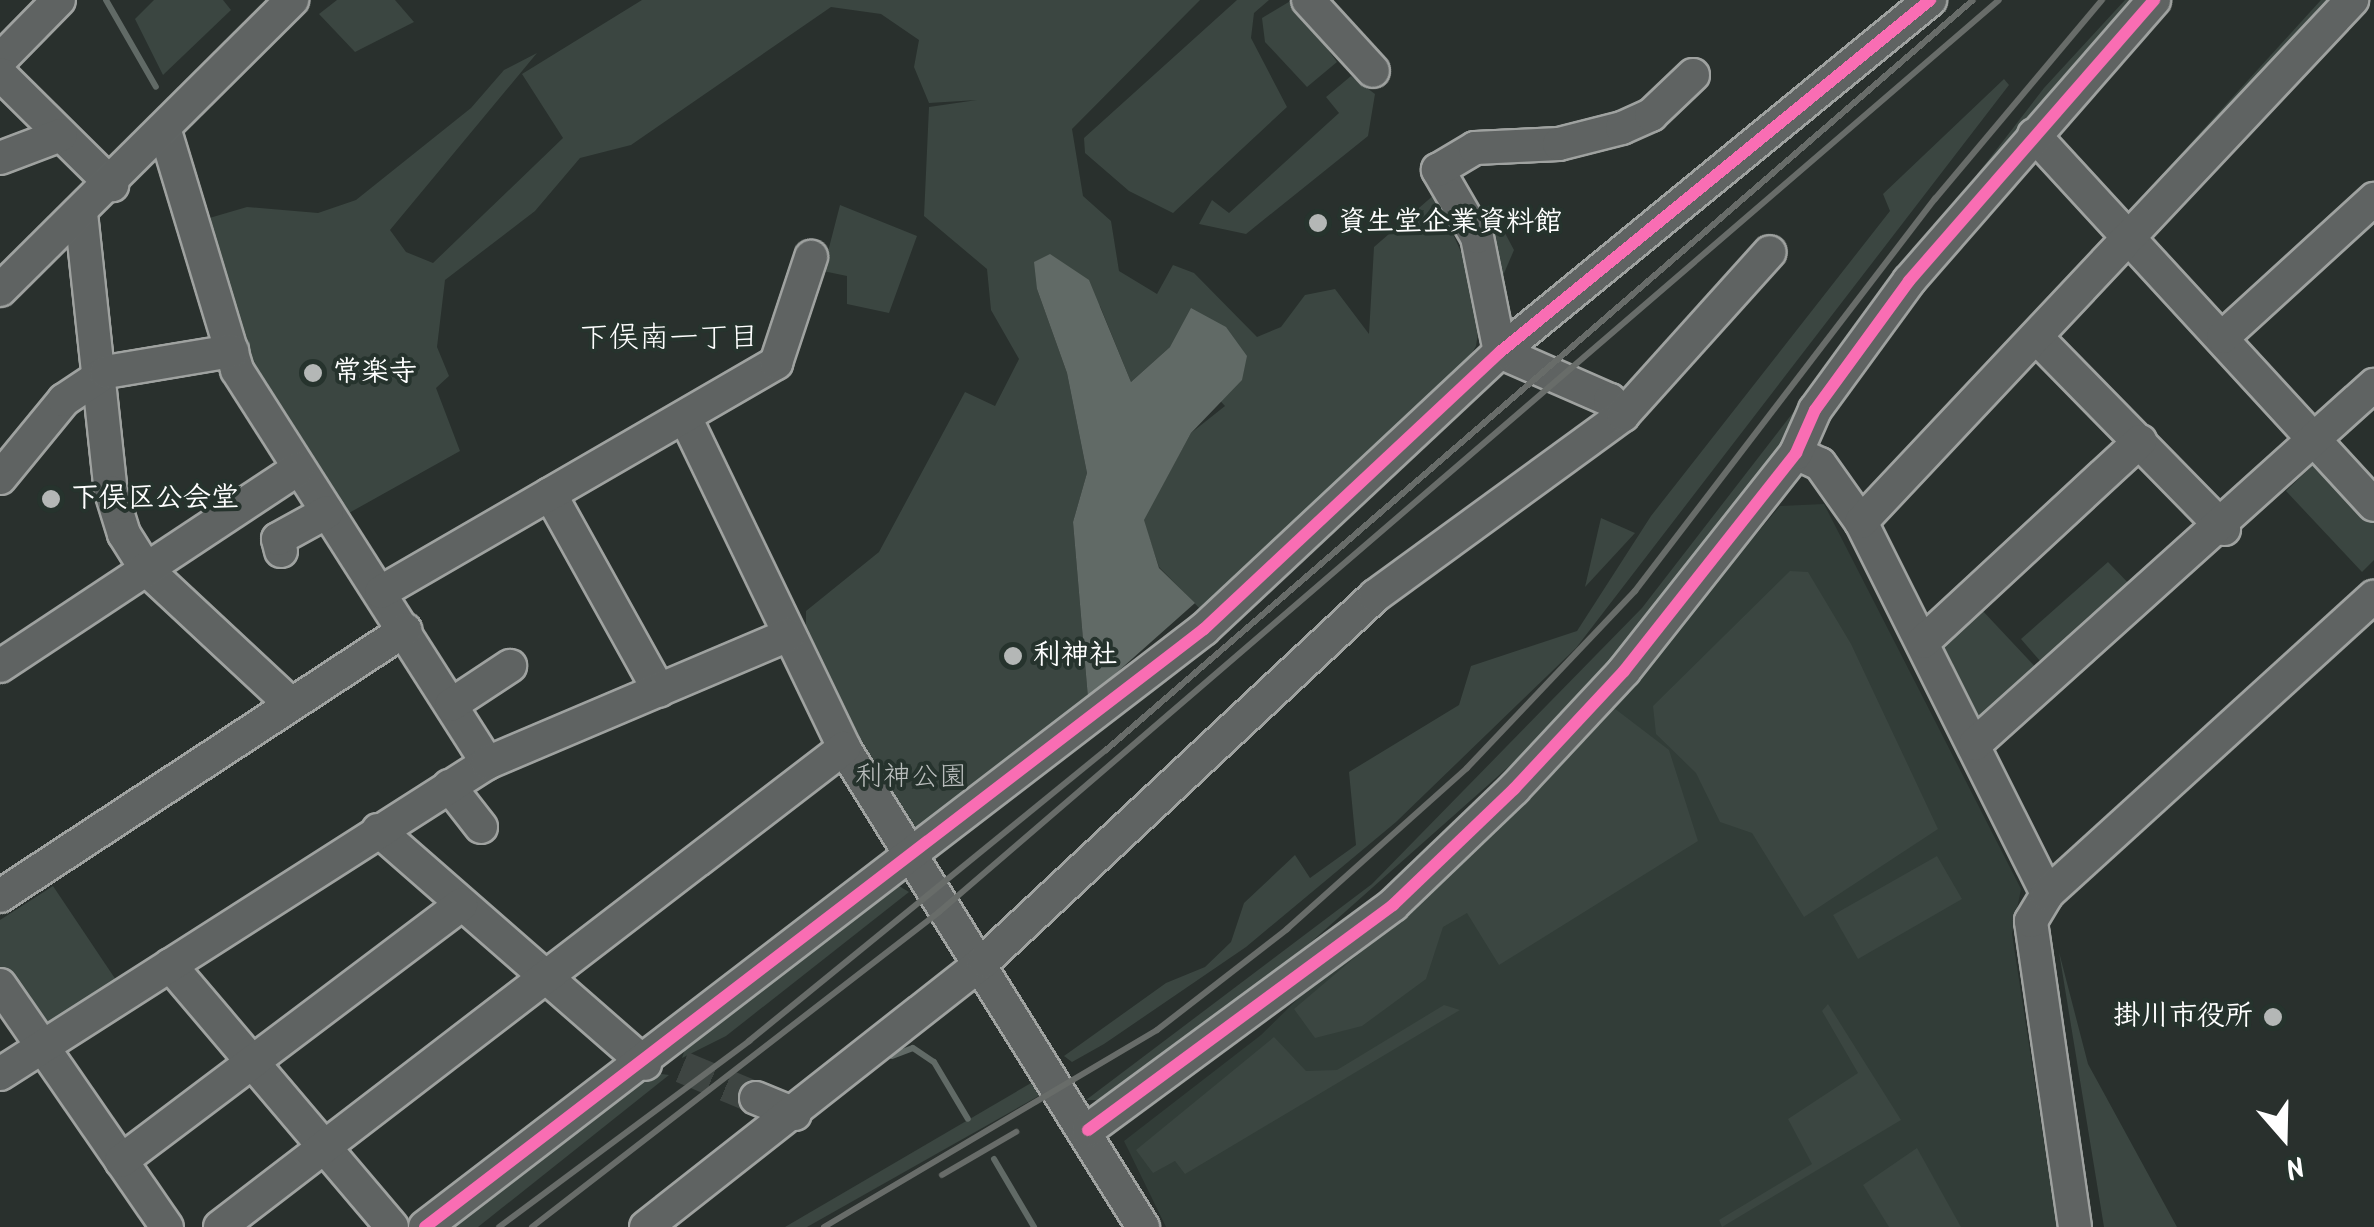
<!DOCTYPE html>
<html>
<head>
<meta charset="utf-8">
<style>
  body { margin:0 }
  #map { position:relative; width:2374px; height:1227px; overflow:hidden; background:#29302d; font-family:Kalam,"Klee One",sans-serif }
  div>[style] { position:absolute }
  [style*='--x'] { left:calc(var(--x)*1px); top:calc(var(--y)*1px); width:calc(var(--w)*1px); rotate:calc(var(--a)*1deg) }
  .built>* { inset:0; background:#323d38 }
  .green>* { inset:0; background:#3b4641 }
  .water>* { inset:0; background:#616a66 }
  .stream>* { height:6px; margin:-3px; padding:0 3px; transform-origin:3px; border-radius:3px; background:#616a66 }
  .minor-tunnel>* { height:32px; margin-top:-16px; transform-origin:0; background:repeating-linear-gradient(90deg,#3e4542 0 32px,transparent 0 48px) }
  .roads { filter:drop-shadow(2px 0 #9fa2a0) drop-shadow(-2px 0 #9fa2a0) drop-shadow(0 2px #9fa2a0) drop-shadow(0 -2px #9fa2a0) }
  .minor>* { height:32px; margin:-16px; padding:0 16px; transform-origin:16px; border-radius:16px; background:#5f6362 }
  .rail>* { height:6px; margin:-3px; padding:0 3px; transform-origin:3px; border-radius:3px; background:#686c69 }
  .cycleway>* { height:12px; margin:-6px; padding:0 6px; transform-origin:6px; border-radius:6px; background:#f96db3 }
  .dots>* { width:28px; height:28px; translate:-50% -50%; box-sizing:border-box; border:5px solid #26332d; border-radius:50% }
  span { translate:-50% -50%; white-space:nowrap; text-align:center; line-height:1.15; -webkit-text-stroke:8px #26332d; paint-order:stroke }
  .poi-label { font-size:28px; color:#fff; font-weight:700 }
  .left { translate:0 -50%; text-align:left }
  .right { translate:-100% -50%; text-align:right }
  .park-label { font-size:28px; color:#bbbfbe }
  .neighbourhood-label { font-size:30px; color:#fff }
  .north { position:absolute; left:2234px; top:1087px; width:100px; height:100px; -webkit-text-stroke:8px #26332d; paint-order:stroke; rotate:160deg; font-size:28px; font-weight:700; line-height:40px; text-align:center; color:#fff }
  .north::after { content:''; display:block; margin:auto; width:35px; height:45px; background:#fff; clip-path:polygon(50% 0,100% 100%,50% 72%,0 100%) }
</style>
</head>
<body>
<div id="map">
  <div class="built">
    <i style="clip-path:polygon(1824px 504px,2021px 889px,2012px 934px,2057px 1227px,1166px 1227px,1124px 1141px,1261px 1035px,1688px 615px,1780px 506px)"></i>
  </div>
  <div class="green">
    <i style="clip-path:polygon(154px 0,223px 0,231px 10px,163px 75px,135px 19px)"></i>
    <i style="clip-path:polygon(337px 0,395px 0,414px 22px,355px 52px,319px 14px)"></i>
    <i style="clip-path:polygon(642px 0,1200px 0,1072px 129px,1083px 196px,1111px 221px,1119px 271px,1157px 294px,1173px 265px,1194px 273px,1257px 337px,1281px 327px,1305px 295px,1335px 289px,1369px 334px,1374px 247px,1435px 194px,1483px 301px,1476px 346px,1457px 381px,1207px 616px,1159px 567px,1143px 520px,1191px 433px,1225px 406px,1170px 347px,1131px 382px,1100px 306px,1037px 289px,1067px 373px,1087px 473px,1073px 522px,1088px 698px,912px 845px,806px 650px,806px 611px,879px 552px,965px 392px,995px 406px,1019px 359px,991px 310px,987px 269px,924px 216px,929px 107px,977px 100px,929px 103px,914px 67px,919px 40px,881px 14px,831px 7px,631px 145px,580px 158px,535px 211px,445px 280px,437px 347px,449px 376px,436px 388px,460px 451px,340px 518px,235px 329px,206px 219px,247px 207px,318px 213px,356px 200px,471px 108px,504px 70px,537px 53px,390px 230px,406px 252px,433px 263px,563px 138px,522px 74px)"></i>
    <i style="clip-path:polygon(1237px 0,1269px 0,1254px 13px,1251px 38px,1287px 107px,1173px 213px,1129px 191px,1085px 153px,1084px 138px)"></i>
    <i style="clip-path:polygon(1292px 0,1337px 62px,1307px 87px,1265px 42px,1262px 18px)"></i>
    <i style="clip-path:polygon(2125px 0,2149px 0,1655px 610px,1523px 754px,1266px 982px,1105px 1100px,1086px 1100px,1372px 884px,1642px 608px,2044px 88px)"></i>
    <i style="clip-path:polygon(2321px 0,2332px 0,2166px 181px,2160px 177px)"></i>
    <i style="clip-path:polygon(1351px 76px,1375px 94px,1368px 136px,1246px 234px,1199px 224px,1212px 200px,1229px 213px,1339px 113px,1326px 97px)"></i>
    <i style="clip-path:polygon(2004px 79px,2009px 85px,1576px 648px,1396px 822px,1246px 947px,1104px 1044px,1072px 1062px,1064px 1056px,1166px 983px,1205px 967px,1231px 942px,1244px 903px,1295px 855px,1310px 878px,1356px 845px,1349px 772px,1459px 705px,1471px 666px,1577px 631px,1651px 516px,1890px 211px,1883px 194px)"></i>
    <i style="clip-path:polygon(840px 205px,917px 236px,889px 313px,847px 304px,847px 276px,823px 271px)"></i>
    <i style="clip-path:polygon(1490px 205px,1514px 250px,1502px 278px,1481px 210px)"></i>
    <i style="clip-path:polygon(2317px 461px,2374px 518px,2374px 560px,2362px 572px,2286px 491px)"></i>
    <i style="clip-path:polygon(1601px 518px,1635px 533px,1585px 587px)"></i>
    <i style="clip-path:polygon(2108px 562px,2137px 592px,2048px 670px,2021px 639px)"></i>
    <i style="clip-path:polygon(1790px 571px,1808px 572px,1851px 644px,1938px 829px,1804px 917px,1752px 833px,1720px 822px,1696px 773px,1656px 734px,1653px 706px)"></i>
    <i style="clip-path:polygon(1981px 609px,2042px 674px,1976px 730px,1935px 643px)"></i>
    <i style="clip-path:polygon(1614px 708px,1669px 750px,1698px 841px,1499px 965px,1467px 913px,1443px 927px,1426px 979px,1362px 1026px,1315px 1038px,1294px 1009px,1447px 879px)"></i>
    <i style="clip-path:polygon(1937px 856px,1962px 899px,1858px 959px,1833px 915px)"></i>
    <i style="clip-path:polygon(894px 883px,909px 892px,726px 1036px,682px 1058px,687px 1043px)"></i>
    <i style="clip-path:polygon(53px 886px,120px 986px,45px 1036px,0 969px,0 920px)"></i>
    <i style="clip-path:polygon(2059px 952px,2088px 1064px,2177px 1227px,2104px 1227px)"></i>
    <i style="clip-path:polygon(1828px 1004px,1901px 1120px,1722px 1227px,1719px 1220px,1812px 1164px,1788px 1119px,1858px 1073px,1822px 1011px)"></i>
    <i style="clip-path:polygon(1444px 1005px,1460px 1010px,1185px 1174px,1175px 1161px,1153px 1173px,1136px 1150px,1274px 1037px,1306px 1071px,1337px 1070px)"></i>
    <i style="clip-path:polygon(654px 1073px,669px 1075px,478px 1227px,442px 1227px)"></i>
    <i style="clip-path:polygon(1038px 1079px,1051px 1089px,807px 1227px,785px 1227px)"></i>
    <i style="clip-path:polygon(1917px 1148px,1961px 1227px,1889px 1227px,1863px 1185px)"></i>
  </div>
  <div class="water">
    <i style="clip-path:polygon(1050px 254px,1089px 280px,1131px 382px,1170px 347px,1191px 308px,1226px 327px,1247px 356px,1242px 380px,1191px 433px,1144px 520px,1159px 568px,1195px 603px,1088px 698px,1073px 522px,1087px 473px,1067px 373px,1037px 289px,1034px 262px)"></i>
  </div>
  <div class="stream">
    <i style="--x:106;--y:0;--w:100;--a:60.1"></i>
    <i style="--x:892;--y:1056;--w:22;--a:-21"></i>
    <i style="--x:913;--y:1048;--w:25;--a:34"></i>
    <i style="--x:934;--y:1062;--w:66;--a:59.2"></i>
    <i style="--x:994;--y:1159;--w:79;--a:59.5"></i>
  </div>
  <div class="minor-tunnel">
    <i style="--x:682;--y:1067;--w:80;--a:22.7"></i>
  </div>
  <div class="roads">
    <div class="minor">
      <i style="--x:1308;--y:0;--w:96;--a:47.5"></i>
      <i style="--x:0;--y:60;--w:84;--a:-45.5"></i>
      <i style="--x:0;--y:74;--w:158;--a:44.7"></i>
      <i style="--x:165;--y:131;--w:250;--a:73.2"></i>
      <i style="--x:237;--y:370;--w:466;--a:57.5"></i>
      <i style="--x:2034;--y:135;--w:502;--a:47.42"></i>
      <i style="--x:0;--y:158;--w:65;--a:-20.7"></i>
      <i style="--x:81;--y:213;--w:281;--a:83.9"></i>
      <i style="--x:111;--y:492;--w:44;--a:72.8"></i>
      <i style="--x:124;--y:534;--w:41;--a:57.8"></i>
      <i style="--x:146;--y:569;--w:198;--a:43"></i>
      <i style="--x:0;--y:290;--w:412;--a:-44.8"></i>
      <i style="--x:2223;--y:337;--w:205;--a:-42.4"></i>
      <i style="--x:2038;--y:339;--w:266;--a:45.6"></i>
      <i style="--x:1500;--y:352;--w:117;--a:-101.3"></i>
      <i style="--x:1477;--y:237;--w:78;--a:-120.2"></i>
      <i style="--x:1438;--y:170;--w:43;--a:-30.7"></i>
      <i style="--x:1475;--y:148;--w:84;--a:-2.7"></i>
      <i style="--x:1559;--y:144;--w:65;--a:-14.3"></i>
      <i style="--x:1622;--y:128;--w:32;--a:-24"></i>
      <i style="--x:1651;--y:115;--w:58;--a:-43.6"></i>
      <i style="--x:1500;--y:352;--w:120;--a:23.6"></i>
      <i style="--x:1610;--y:400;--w:20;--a:49"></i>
      <i style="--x:686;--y:419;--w:365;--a:64.3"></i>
      <i style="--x:844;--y:748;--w:565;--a:58.03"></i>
      <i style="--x:1796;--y:453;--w:26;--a:25"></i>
      <i style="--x:1820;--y:464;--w:71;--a:54.7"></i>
      <i style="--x:1861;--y:522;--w:416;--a:63.4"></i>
      <i style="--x:0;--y:478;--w:101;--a:-50.6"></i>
      <i style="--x:64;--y:400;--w:50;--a:-33.7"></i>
      <i style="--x:106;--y:372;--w:128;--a:-9.5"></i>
      <i style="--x:550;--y:494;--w:225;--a:61"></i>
      <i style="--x:1861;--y:522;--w:717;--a:-46.75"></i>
      <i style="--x:281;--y:551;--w:12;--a:-104"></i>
      <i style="--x:278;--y:539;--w:56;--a:-28.9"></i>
      <i style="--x:381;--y:592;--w:457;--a:-30.1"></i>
      <i style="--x:776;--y:363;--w:112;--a:-71.7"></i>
      <i style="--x:1923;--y:642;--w:296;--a:-42.8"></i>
      <i style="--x:0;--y:666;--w:357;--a:-33.5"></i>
      <i style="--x:451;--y:705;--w:71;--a:-33.5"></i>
      <i style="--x:1975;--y:744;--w:537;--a:-41.98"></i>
      <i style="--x:449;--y:786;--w:52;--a:52"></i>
      <i style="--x:378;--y:830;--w:355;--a:41.2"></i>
      <i style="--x:0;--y:896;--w:485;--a:-33.3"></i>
      <i style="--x:170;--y:965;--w:343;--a:49.7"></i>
      <i style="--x:0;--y:985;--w:294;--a:55.4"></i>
      <i style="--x:0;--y:1074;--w:578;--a:-32.56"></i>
      <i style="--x:487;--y:763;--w:328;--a:-23"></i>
      <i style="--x:756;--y:1098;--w:42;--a:22.3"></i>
      <i style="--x:1088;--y:1130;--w:379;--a:-36.4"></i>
      <i style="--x:1393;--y:905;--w:168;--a:-43.8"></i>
      <i style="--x:1514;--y:789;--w:161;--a:-47"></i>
      <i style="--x:1624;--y:671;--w:278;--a:-51.7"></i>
      <i style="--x:1796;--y:453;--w:47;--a:-66.2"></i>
      <i style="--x:1815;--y:410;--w:160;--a:-53.9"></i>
      <i style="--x:1909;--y:281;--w:373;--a:-48.9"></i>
      <i style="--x:121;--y:1161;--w:426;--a:-37"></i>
      <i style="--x:220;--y:1227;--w:787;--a:-37.51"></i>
      <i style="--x:425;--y:1227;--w:982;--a:-37.51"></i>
      <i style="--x:1204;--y:629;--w:405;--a:-43.1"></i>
      <i style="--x:1500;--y:352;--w:556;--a:-39.3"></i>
      <i style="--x:646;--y:1227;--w:430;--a:-38.2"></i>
      <i style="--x:984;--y:961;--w:535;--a:-43.03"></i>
      <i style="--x:1375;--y:596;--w:307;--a:-36.1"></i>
      <i style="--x:1623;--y:415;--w:219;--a:-48"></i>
      <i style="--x:2075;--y:1227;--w:309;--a:-98.2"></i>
      <i style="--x:2031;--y:921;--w:31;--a:-59"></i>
      <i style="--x:2047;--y:894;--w:442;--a:-42.3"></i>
    </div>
  </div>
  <div class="rail">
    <i style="--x:942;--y:1175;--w:86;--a:-30.2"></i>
    <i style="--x:499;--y:1227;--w:312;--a:-36.6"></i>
    <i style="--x:749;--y:1041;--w:461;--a:-39.2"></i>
    <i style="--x:1106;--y:750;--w:1146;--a:-40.86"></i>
    <i style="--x:532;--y:1227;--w:515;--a:-37.74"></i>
    <i style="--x:939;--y:912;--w:1398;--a:-40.71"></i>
    <i style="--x:824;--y:1227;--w:387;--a:-30.6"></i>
    <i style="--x:1157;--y:1030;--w:165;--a:-37.8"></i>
    <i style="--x:1287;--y:929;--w:241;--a:-41.8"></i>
    <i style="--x:1467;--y:768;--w:244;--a:-46.5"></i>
    <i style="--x:1635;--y:591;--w:494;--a:-52.6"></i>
    <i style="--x:1935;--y:199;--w:260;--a:-50"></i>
  </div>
  <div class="cycleway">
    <i style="--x:1088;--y:1130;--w:379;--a:-36.4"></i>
    <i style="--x:1393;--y:905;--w:168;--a:-43.8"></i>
    <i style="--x:1514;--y:789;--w:161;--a:-47"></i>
    <i style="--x:1624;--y:671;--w:278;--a:-51.7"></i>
    <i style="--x:1796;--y:453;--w:47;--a:-66.2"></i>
    <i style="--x:1815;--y:410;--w:160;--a:-53.9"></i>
    <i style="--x:1909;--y:281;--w:373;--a:-48.9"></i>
    <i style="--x:425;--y:1227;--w:982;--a:-37.51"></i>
    <i style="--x:1204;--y:629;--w:405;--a:-43.1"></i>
    <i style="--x:1500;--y:352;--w:556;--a:-39.3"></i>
  </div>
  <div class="dots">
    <i style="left:1318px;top:223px;background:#b4b7b6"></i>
    <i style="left:313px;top:373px;background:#b4b7b6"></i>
    <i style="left:51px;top:499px;background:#b4b7b6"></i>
    <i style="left:1013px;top:656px;background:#b4b7b6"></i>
    <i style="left:2273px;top:1017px;background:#b4b7b6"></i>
  </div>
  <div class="poi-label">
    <span class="left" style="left:1338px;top:223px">資生堂企業資料館</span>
    <span class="left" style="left:333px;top:373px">常楽寺</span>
    <span class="left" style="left:71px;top:499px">下俣区公会堂</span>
    <span class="left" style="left:1033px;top:656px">利神社</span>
    <span class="right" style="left:2253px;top:1017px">掛川市役所</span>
  </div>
  <div class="park-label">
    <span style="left:911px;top:778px">利神公園</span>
  </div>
  <div class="neighbourhood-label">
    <span style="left:669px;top:339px">下俣南一丁目</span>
  </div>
  <div class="north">N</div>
</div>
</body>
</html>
